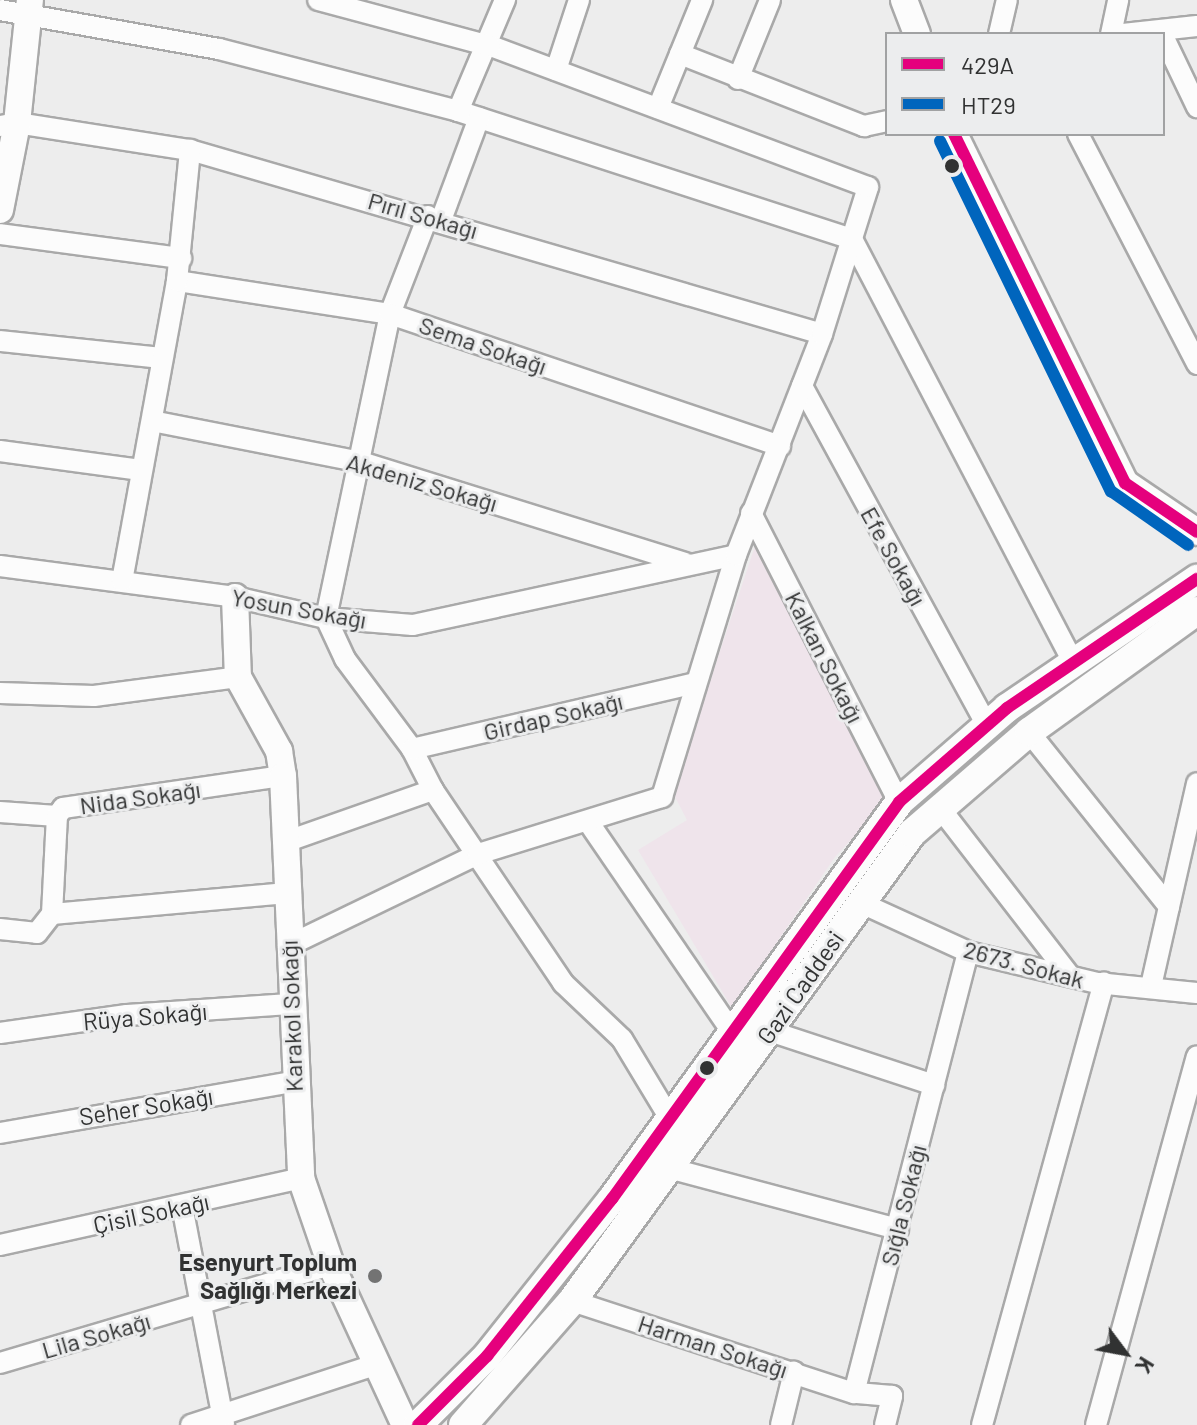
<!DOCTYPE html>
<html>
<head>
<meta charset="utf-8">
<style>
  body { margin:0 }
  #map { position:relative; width:1197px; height:1425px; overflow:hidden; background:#ededed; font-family:Barlow,sans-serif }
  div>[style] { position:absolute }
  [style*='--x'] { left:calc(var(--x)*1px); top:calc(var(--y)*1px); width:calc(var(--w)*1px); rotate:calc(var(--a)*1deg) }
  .education>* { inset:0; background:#efe4eb }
  .roads { filter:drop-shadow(2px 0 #a9a9a9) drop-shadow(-2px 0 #a9a9a9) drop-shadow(0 2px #a9a9a9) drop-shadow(0 -2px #a9a9a9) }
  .minor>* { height:20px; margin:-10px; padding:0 10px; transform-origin:10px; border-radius:10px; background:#fcfcfc }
  .tertiary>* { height:26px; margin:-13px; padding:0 13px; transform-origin:13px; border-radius:13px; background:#fcfcfc }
  .secondary>* { height:28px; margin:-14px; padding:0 14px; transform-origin:14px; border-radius:14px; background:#fcfcfc }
  .bus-1>* { height:12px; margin:-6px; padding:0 6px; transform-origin:6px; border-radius:6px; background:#e5007d }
  .bus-2>* { height:12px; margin:-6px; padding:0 6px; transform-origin:6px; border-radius:6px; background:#0065bd }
  .dots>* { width:22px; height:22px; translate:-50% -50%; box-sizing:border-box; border:4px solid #ecedee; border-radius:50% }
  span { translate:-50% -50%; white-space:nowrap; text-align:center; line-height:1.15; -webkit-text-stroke:6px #ecedee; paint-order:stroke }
  .street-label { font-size:24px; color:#313232 }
  .poi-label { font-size:24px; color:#313232; font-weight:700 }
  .right { translate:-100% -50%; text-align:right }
  .legend { position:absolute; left:885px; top:32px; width:280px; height:104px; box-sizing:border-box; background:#ecedee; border:2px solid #a1a2a3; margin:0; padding:10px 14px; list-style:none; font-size:24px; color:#313232 }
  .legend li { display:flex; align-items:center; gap:16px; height:40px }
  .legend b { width:40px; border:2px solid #a1a2a3 }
  .north { position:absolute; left:1085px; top:1313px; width:80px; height:80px; -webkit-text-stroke:6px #ecedee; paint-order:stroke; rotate:122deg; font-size:22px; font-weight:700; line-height:32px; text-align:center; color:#313232 }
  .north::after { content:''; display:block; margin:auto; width:28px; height:36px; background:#313232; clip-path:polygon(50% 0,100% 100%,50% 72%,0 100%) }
</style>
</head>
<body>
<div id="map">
  <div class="education">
    <i style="clip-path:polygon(756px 543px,886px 802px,835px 857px,732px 1008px,638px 850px,687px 820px,673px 793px)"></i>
  </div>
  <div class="roads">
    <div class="minor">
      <i style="--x:0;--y:10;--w:222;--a:10.1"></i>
      <i style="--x:219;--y:49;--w:247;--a:14.5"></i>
      <i style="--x:458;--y:111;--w:414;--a:18"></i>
      <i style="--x:852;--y:239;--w:477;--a:62.4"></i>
      <i style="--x:999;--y:34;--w:35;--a:-77"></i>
      <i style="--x:1111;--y:34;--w:35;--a:-78"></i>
      <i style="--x:1123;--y:34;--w:74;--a:-6.2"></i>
      <i style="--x:1163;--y:36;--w:79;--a:64.4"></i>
      <i style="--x:680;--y:54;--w:198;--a:21.4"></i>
      <i style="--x:864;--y:126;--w:24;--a:-12"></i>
      <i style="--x:556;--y:70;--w:74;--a:-71.8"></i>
      <i style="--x:738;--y:79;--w:85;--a:-67.9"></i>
      <i style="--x:658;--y:108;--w:117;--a:-67.8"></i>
      <i style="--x:458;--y:111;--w:121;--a:-67.1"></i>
      <i style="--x:0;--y:126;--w:17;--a:-10"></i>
      <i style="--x:17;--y:123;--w:175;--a:8.9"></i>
      <i style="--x:190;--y:150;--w:658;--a:16.23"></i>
      <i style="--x:1078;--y:134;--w:259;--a:62.6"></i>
      <i style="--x:428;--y:216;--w:105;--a:111.2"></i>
      <i style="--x:390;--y:314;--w:311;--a:101.9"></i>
      <i style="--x:326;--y:618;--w:45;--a:65.1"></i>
      <i style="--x:345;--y:659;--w:112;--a:53.3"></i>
      <i style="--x:412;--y:749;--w:46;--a:62.9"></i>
      <i style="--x:433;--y:790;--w:233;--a:56"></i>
      <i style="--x:563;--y:983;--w:81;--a:43.5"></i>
      <i style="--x:622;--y:1039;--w:91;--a:58.9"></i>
      <i style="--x:441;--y:220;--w:109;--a:-69.6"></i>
      <i style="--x:0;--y:234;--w:183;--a:7.6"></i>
      <i style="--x:177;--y:281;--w:216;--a:8.8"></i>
      <i style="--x:390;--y:314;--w:412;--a:18.7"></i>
      <i style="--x:0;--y:341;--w:162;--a:6"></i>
      <i style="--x:802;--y:386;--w:386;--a:61.4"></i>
      <i style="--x:152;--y:421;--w:213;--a:11.1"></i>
      <i style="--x:361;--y:462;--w:339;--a:17.3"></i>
      <i style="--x:0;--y:451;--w:142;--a:7.7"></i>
      <i style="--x:751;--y:513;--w:325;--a:62.9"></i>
      <i style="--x:0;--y:566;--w:237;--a:7.5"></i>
      <i style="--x:235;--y:597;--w:93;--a:13"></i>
      <i style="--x:326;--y:618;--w:87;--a:4.6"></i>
      <i style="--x:413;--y:625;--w:330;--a:-12.2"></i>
      <i style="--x:122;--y:581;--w:305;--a:-79.6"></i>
      <i style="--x:177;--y:281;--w:132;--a:-84.3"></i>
      <i style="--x:0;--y:693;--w:94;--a:1.8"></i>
      <i style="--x:94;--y:696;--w:145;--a:-7.5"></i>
      <i style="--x:1029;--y:732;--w:224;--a:51.3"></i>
      <i style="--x:412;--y:749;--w:291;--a:-13.1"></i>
      <i style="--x:940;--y:808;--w:212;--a:52.3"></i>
      <i style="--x:0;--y:812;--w:57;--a:4"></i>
      <i style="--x:57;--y:816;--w:10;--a:-53"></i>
      <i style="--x:63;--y:808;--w:222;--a:-8.3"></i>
      <i style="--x:589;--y:823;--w:251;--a:55.6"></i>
      <i style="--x:285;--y:842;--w:157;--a:-19.4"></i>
      <i style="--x:859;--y:902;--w:120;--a:24.6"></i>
      <i style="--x:968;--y:952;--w:133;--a:13.5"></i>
      <i style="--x:1097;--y:983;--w:100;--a:5.7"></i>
      <i style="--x:52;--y:914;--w:236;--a:-5.1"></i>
      <i style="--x:0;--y:929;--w:37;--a:6"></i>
      <i style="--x:37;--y:933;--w:24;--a:-52"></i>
      <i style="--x:52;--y:914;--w:98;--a:-87.1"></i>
      <i style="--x:288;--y:946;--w:211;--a:-25.8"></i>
      <i style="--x:478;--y:854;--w:193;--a:-17.2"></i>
      <i style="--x:662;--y:797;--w:253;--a:-73"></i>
      <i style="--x:736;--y:555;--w:237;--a:-68.7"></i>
      <i style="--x:822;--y:334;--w:154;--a:-72.6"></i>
      <i style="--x:868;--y:187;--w:403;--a:-159.5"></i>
      <i style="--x:490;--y:46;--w:178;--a:-165"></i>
      <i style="--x:1151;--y:986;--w:208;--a:-77.2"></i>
      <i style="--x:770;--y:1031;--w:173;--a:18.2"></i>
      <i style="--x:0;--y:1033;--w:128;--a:-8.1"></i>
      <i style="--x:127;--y:1015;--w:163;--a:-3.9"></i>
      <i style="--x:0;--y:1133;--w:297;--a:-9.9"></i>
      <i style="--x:672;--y:1169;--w:234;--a:14.9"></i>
      <i style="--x:182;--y:1206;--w:223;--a:79.1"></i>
      <i style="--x:0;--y:1245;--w:308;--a:-12.5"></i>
      <i style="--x:572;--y:1301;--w:297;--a:18.1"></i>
      <i style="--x:0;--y:1363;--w:345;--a:-16.5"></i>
      <i style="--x:191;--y:1425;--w:194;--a:-18.1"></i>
      <i style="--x:781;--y:1425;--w:55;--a:-76.2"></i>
      <i style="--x:885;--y:1425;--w:30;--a:-76"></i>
      <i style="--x:892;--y:1396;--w:38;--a:-175"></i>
      <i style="--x:854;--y:1393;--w:455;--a:-75.5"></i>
      <i style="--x:982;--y:1425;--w:459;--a:-74.6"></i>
      <i style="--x:1096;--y:1425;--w:382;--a:-74.7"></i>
    </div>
    <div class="tertiary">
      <i style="--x:904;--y:0;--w:36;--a:69"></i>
      <i style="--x:954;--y:134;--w:389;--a:63.9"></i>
      <i style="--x:1125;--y:483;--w:87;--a:34.2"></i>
      <i style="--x:0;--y:210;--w:89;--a:-78.9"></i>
      <i style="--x:17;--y:123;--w:124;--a:-84"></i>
      <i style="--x:235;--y:597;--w:80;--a:87.9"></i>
      <i style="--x:238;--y:677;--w:85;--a:61"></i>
      <i style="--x:279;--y:751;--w:25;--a:81"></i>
      <i style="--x:283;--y:776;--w:402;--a:87.4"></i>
      <i style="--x:301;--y:1178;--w:92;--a:71"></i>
      <i style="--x:331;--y:1265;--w:176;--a:65.2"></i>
    </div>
    <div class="secondary">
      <i style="--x:418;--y:1425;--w:98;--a:-45"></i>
      <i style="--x:487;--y:1356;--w:201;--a:-51.5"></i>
      <i style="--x:612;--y:1199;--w:490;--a:-54.1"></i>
      <i style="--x:899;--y:802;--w:143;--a:-41"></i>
      <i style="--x:1007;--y:708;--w:230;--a:-34.2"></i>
      <i style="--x:463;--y:1425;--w:165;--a:-48.7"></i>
      <i style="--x:572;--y:1301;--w:578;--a:-54"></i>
      <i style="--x:912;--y:833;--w:155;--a:-40.8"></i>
      <i style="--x:1029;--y:732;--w:207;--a:-35.8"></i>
    </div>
  </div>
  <div class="bus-1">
    <i style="--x:954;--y:134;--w:389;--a:63.9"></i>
    <i style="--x:1125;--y:483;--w:87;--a:34.2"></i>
    <i style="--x:418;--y:1425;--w:98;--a:-45"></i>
    <i style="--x:487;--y:1356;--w:201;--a:-51.5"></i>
    <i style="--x:612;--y:1199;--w:490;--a:-54.1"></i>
    <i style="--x:899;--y:802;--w:143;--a:-41"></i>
    <i style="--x:1007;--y:708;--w:230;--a:-34.2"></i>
  </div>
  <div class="bus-2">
    <i style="--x:940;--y:141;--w:390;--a:64"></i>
    <i style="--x:1111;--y:491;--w:94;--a:35"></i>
  </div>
  <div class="dots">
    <i style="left:952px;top:166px;background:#313232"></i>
    <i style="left:707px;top:1068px;background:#313232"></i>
    <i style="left:375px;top:1276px;background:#737373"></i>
  </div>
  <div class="street-label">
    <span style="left:423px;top:215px;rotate:16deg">Pırıl Sokağı</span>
    <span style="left:483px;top:345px;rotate:19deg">Sema Sokağı</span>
    <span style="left:422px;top:482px;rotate:16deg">Akdeniz Sokağı</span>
    <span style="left:894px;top:556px;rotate:61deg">Efe Sokağı</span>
    <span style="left:299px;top:608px;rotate:10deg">Yosun Sokağı</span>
    <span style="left:825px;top:657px;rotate:63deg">Kalkan Sokağı</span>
    <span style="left:553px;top:716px;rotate:-13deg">Girdap Sokağı</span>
    <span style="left:140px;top:797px;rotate:-8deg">Nida Sokağı</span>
    <span style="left:1024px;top:964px;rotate:15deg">2673. Sokak</span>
    <span style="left:800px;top:987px;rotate:-55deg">Gazi Caddesi</span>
    <span style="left:145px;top:1016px;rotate:-5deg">Rüya Sokağı</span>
    <span style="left:291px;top:1016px;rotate:-92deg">Karakol Sokağı</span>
    <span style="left:146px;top:1106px;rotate:-9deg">Seher Sokağı</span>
    <span style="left:903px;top:1205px;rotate:-76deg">Sığla Sokağı</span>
    <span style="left:151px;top:1213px;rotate:-12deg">Çisil Sokağı</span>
    <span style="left:96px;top:1335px;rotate:-16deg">Lila Sokağı</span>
    <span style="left:713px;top:1346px;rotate:18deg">Harman Sokağı</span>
  </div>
  <div class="poi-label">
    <span class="right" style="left:357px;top:1276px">Esenyurt Toplum<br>Sağlığı Merkezi</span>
  </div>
  <ul class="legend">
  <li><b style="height:10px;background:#e5007d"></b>429A</li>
  <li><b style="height:10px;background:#0065bd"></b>HT29</li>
  </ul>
  <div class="north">K</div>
</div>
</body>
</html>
